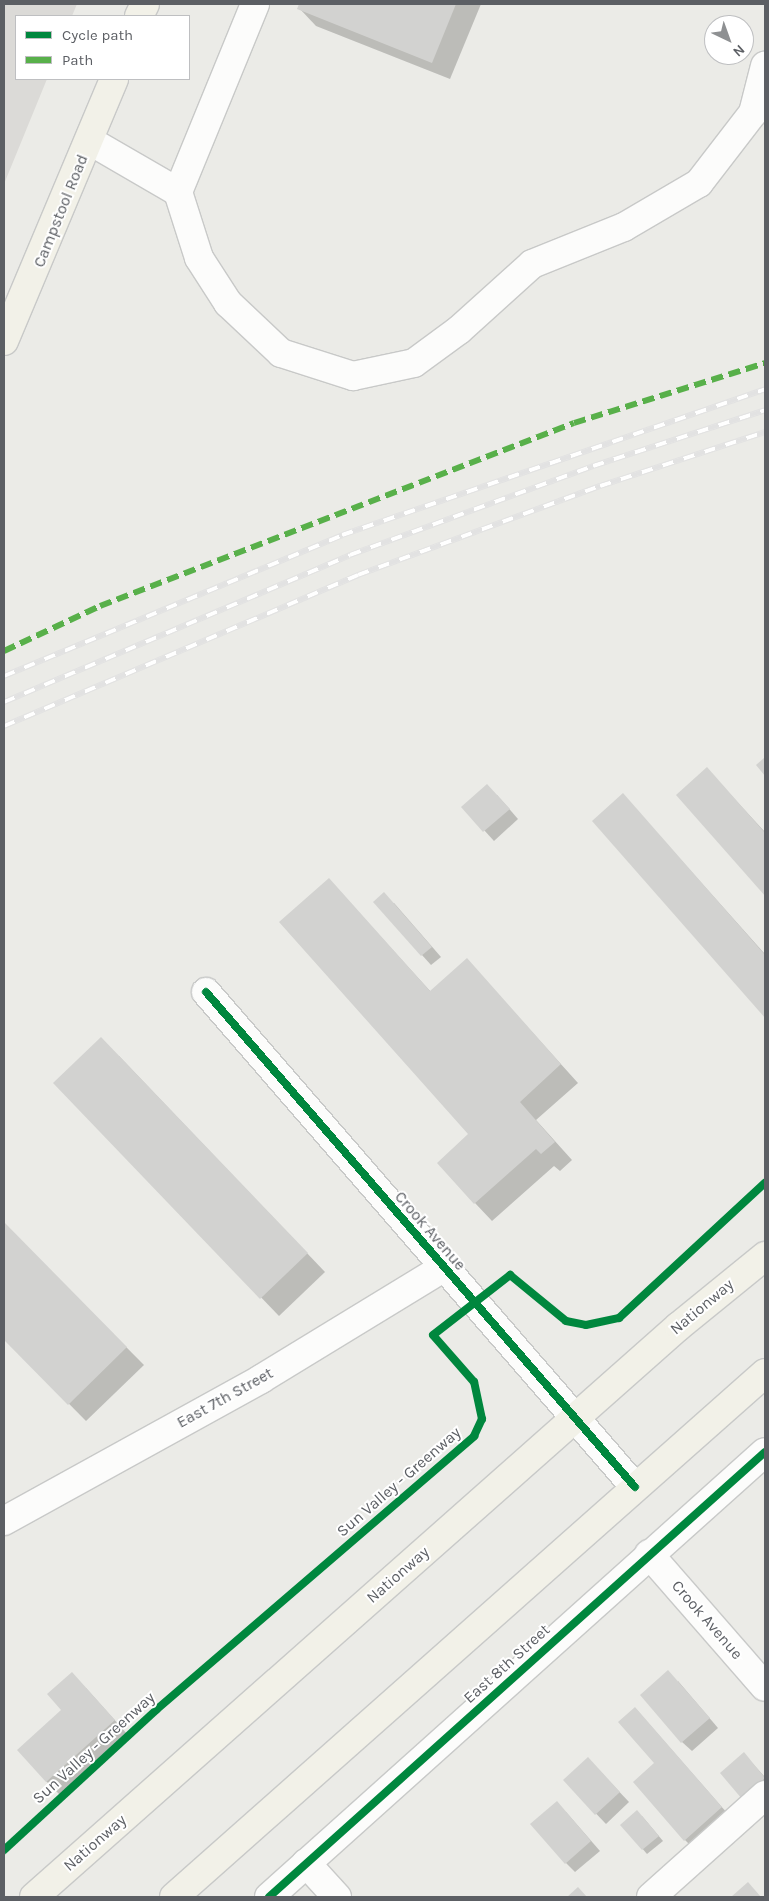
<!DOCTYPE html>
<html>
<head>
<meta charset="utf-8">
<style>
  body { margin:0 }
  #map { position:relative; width:769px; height:1901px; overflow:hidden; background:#ebebe7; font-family:Karla,sans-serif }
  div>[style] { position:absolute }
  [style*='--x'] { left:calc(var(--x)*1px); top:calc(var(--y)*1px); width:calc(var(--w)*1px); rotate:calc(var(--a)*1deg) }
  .industrial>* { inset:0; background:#dbdad7 }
  .shadow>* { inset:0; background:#0003 }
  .building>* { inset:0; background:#d2d2d0 }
  .roads { filter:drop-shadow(1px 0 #c8c9c8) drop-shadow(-1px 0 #c8c9c8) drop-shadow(0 1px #c8c9c8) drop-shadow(0 -1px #c8c9c8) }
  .minor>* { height:28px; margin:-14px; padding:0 14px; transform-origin:14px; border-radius:14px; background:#fcfcfb }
  .major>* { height:28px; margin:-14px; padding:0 14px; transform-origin:14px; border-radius:14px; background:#f2f1e8 }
  .rail>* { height:5.5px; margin-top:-2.75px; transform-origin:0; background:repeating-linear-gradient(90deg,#fff 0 11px,#e2e2e2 0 22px); box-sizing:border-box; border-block:1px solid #e2e2e2 }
  .quiet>* { height:6px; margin-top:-3px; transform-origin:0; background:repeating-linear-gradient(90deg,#58b04a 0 12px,transparent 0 18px) }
  .cycleway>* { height:8px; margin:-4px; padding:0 4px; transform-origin:4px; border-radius:4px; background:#00873e }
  span { translate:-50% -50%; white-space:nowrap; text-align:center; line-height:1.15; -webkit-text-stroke:4px #fff; paint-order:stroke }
  .street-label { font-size:16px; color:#5c5f64 }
  .frame { position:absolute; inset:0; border:5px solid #5c5f64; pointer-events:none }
  .legend { position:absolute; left:15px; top:15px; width:175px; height:65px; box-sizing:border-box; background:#fff; border:1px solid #bebfc1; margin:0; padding:6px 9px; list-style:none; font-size:15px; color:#5c5f64 }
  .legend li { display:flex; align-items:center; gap:10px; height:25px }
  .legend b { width:25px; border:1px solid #bebfc1 }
  .north { position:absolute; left:704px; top:15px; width:50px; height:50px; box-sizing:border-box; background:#fff; border:1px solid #bebfc1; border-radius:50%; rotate:138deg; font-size:14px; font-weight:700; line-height:20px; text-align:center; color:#5c5f64 }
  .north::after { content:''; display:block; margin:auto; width:18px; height:22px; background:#8e9092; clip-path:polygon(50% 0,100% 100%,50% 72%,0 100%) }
</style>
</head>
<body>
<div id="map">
  <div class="industrial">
    <i style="clip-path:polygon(4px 4px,77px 4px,72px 16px,16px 16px,16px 79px,47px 79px,4px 184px)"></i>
  </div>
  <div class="shadow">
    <i style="clip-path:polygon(300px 4px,481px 4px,450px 79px,316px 26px,299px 8px)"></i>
    <i style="clip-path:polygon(707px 769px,765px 832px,765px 894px,678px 795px)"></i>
    <i style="clip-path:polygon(497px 795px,518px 819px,494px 841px,463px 807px)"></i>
    <i style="clip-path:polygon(623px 795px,765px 954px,765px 1016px,594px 821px)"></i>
    <i style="clip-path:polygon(329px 880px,431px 992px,467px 960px,578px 1083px,536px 1120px,572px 1160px,560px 1171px,554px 1166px,492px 1221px,475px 1203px,470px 1135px)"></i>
    <i style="clip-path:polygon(375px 903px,394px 903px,441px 957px,431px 965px)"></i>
    <i style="clip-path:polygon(119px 1056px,325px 1272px,279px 1316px,55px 1083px)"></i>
    <i style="clip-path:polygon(4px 1224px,144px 1365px,86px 1421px,4px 1338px)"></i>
    <i style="clip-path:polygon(678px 1681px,718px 1728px,692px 1751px,682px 1742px)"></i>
    <i style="clip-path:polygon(86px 1688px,128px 1735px,60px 1795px,46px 1781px)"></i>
    <i style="clip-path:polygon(635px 1708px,735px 1822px,699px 1854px,685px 1840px)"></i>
    <i style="clip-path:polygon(744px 1754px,765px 1777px,765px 1796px)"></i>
    <i style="clip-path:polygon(597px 1768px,629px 1802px,606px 1824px,564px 1780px)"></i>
    <i style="clip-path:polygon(566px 1812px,600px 1851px,575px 1872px,566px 1863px)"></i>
    <i style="clip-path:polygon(642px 1816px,663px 1841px,647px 1854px,622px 1825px)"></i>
  </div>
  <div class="building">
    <i style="clip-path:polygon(299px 4px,456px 4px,432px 63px,297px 9px)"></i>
    <i style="clip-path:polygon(765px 757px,765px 776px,756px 765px)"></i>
    <i style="clip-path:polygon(707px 767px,765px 833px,765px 896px,676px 795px)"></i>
    <i style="clip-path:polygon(487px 784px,510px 809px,483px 832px,461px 807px)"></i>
    <i style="clip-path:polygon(623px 793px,765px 955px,765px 1018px,592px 821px)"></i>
    <i style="clip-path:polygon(329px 878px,430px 991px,467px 958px,561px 1064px,520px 1102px,555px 1142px,541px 1154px,536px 1149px,474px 1204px,437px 1163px,468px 1134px,279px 922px)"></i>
    <i style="clip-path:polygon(384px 892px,432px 947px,421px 956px,373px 902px)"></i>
    <i style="clip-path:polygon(101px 1037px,308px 1253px,260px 1299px,53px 1083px)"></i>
    <i style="clip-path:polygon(4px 1222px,127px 1347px,68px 1405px,4px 1340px)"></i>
    <i style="clip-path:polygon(668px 1670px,710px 1718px,681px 1743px,640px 1695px)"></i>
    <i style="clip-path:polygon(72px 1672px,115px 1720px,46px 1782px,17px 1750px,61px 1710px,47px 1694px)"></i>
    <i style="clip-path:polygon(635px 1707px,722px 1807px,684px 1841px,633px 1782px,654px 1763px,618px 1722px)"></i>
    <i style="clip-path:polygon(744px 1752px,765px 1778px,742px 1799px,720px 1773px)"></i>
    <i style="clip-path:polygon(588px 1757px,620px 1792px,595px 1815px,563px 1780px)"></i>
    <i style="clip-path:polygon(557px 1801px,591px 1841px,565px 1864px,530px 1824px)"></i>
    <i style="clip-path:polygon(637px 1810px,659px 1836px,642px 1850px,620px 1825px)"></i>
    <i style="clip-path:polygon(748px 1882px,761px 1897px,731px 1897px)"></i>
    <i style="clip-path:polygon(578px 1887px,587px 1897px,567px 1897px)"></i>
  </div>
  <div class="roads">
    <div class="minor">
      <i style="--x:90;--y:141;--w:102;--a:30.1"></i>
      <i style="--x:178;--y:192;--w:69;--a:72.3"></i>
      <i style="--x:199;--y:258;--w:54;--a:57.2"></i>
      <i style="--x:228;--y:303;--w:73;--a:43.3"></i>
      <i style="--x:281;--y:353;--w:76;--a:17.7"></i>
      <i style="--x:353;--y:376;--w:62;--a:-12"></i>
      <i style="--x:414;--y:363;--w:56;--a:-36.3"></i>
      <i style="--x:459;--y:330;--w:98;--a:-42.1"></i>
      <i style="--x:532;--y:264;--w:99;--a:-21.9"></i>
      <i style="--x:624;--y:227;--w:87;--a:-30.4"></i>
      <i style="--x:699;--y:183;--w:88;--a:-52.4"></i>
      <i style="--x:753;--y:113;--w:49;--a:-75.7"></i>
      <i style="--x:178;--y:192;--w:203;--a:-67.7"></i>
      <i style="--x:206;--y:992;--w:655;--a:49.09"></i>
      <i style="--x:4;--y:1521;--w:294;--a:-28.9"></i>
      <i style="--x:261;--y:1379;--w:213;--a:-31.4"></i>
      <i style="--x:649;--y:1554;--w:176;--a:48.9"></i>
      <i style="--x:306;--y:1863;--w:46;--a:47.6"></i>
      <i style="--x:269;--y:1897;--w:666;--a:-41.9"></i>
      <i style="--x:651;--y:1897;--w:153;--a:-41.8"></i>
    </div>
    <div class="major">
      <i style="--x:139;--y:16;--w:13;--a:-63"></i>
      <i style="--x:4;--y:341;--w:284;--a:-67.2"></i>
      <i style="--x:34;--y:1897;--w:861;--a:-41.52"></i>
      <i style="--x:679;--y:1326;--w:111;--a:-39.1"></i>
      <i style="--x:174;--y:1897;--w:790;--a:-41.56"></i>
    </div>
  </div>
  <div class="rail">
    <i style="--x:4;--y:676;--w:366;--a:-22.6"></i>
    <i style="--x:342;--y:535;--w:447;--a:-19"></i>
    <i style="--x:4;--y:702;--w:376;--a:-23"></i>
    <i style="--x:350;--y:555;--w:259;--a:-20.1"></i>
    <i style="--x:593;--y:466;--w:181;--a:-18"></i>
    <i style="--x:4;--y:726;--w:385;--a:-23.1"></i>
    <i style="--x:358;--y:575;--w:258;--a:-20.2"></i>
    <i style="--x:600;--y:486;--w:174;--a:-18.1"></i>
  </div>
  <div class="quiet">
    <i style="--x:4;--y:651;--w:106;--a:-25.1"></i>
    <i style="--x:100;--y:606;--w:508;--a:-21.11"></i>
    <i style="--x:574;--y:423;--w:200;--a:-17.4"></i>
  </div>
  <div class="cycleway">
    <i style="--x:206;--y:992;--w:655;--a:49.09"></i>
    <i style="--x:4;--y:1850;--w:207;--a:-42.6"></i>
    <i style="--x:156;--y:1710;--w:420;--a:-40.7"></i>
    <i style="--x:474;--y:1436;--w:19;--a:-65"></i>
    <i style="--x:482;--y:1419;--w:38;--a:-102"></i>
    <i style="--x:474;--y:1382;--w:62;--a:-131.1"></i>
    <i style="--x:433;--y:1335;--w:98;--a:-37.9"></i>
    <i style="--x:510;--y:1275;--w:72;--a:39.4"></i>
    <i style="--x:566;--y:1321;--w:20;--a:11"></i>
    <i style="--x:586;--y:1325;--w:34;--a:-12"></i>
    <i style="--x:619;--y:1318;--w:199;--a:-42.8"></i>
    <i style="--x:269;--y:1897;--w:666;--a:-41.9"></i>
  </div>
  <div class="street-label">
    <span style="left:61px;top:211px;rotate:-68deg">Campstool Road</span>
    <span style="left:430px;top:1231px;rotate:49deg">Crook Avenue</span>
    <span style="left:702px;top:1307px;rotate:-40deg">Nationway</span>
    <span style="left:225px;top:1398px;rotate:-29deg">East 7th Street</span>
    <span style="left:399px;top:1482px;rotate:-41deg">Sun Valley - Greenway</span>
    <span style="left:398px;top:1575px;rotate:-41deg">Nationway</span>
    <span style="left:707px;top:1620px;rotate:49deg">Crook Avenue</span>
    <span style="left:507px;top:1664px;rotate:-42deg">East 8th Street</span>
    <span style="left:94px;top:1748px;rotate:-42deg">Sun Valley - Greenway</span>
    <span style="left:95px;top:1843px;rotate:-41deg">Nationway</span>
  </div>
  <div class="frame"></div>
  <ul class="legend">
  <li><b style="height:6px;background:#00873e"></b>Cycle path</li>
  <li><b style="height:6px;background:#58b04a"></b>Path</li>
  </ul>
  <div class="north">N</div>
</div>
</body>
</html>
